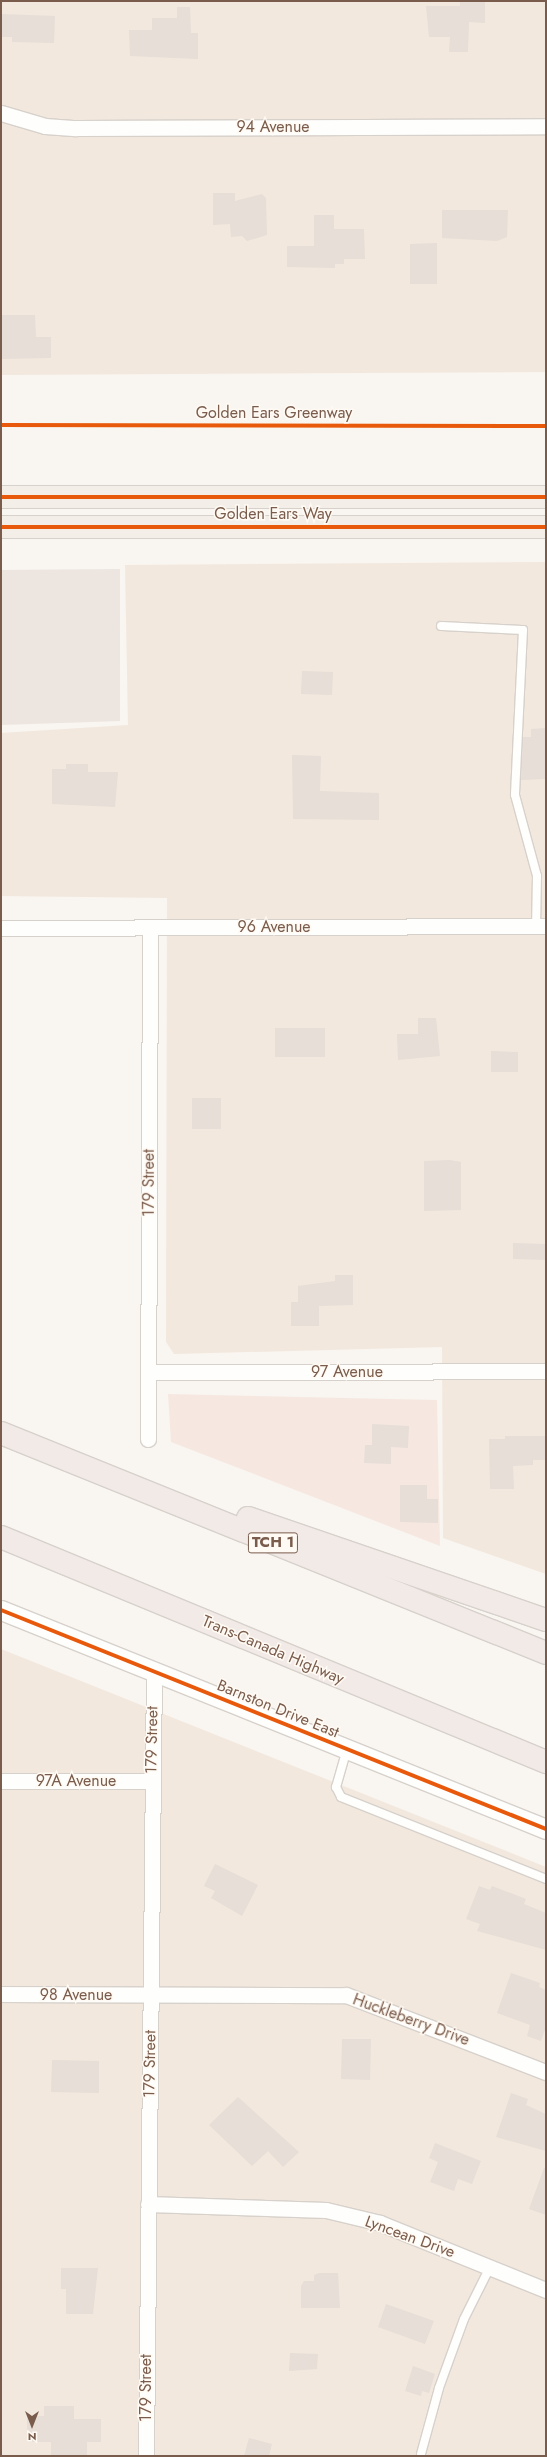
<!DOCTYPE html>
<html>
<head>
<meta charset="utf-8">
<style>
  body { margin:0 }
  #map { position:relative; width:547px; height:2457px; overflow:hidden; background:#f9f5f0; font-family:Jost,sans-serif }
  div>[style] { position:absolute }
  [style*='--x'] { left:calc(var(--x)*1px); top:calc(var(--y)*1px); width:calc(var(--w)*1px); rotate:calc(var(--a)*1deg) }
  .residential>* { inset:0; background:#f2e8de }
  .commercial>* { inset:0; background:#f6e8e1 }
  .industrial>* { inset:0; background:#ede5e0 }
  .building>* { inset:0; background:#e6ded7 }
  .roads { filter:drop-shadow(1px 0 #d7d1cb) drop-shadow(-1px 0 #d7d1cb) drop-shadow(0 1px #d7d1cb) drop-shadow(0 -1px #d7d1cb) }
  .service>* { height:8px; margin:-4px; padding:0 4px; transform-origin:4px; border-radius:4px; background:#fefefd }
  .minor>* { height:15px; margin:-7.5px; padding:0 7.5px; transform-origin:7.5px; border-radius:7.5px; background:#fefefd }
  .tertiary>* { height:19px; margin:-9.5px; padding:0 9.5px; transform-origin:9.5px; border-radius:9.5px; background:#fefefd }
  .primary>* { height:22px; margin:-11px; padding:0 11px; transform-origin:11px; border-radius:11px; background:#f3eee8 }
  .motorway>* { height:22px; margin:-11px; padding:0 11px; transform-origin:11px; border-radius:11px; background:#f2eae7 }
  .cycleway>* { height:4px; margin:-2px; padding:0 2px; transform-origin:2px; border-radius:2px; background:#e8590c }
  span { translate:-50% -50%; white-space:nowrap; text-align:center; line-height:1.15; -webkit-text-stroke:3px #fffaf3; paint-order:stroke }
  .shield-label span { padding:1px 3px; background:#fffaf3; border:1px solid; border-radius:3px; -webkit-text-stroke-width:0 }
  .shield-label { font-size:15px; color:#7a5c4d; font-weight:700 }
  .street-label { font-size:16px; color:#7a5c4d }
  .frame { position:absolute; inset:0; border:2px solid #7a5c4d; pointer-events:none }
  .north { position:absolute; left:12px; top:2405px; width:40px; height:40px; -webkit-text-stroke:3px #fffaf3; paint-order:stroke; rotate:180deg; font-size:11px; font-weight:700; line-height:16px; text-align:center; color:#7a5c4d }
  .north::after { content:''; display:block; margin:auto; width:14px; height:18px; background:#7a5c4d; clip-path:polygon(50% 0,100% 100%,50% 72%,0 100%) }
</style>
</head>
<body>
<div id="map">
  <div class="residential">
    <i style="clip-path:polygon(1px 1px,546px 1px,546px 372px,1px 375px)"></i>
    <i style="clip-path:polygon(546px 562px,546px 1574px,443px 1538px,442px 1347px,174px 1354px,166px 1342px,167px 898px,1px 896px,1px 733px,128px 725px,125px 565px)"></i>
    <i style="clip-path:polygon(1px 1649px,546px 1867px,546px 2456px,1px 2456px)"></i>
  </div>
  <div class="commercial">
    <i style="clip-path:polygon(168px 1394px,437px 1400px,440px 1546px,171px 1442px)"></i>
  </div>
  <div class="industrial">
    <i style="clip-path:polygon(120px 569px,120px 721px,1px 725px,1px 570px)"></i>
  </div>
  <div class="building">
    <i style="clip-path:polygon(460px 1px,485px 1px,485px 23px,469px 22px,468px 52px,449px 52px,450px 37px,429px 37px,426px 6px,460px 6px)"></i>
    <i style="clip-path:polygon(177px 7px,190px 7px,191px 33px,198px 33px,198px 59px,130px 56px,129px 30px,152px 30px,152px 18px,177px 18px)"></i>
    <i style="clip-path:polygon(1px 14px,55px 16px,54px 43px,12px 42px,12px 37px,1px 37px)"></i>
    <i style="clip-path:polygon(213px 193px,235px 193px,235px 201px,262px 194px,266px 198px,267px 235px,247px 241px,242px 236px,231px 237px,230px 224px,213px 225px)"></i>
    <i style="clip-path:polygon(442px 210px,508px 210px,507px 237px,497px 241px,442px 238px)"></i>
    <i style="clip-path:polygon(314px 215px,334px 215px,334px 229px,364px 229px,365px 259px,344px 259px,344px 264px,335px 264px,335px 268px,287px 267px,287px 246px,314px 246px)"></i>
    <i style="clip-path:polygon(437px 243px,437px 284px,410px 284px,410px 244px)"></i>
    <i style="clip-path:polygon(1px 315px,35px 315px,36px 337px,51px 337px,51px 358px,1px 359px)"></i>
    <i style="clip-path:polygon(302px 671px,333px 672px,332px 695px,301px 694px)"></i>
    <i style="clip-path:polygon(546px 728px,546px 779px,521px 780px,523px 737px,531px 737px,531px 729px)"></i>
    <i style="clip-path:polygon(292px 755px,321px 756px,320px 791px,379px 793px,379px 820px,293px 819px)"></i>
    <i style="clip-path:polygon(66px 764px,88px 764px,88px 772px,118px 772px,115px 807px,52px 804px,52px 769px,66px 769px)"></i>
    <i style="clip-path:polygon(418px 1018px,436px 1018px,440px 1056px,398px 1060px,397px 1034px,418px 1034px)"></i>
    <i style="clip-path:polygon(275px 1028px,325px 1028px,325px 1057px,275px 1057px)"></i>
    <i style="clip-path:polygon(491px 1051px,518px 1052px,518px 1072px,491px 1072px)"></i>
    <i style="clip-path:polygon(192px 1098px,221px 1098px,221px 1129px,192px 1129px)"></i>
    <i style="clip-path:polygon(450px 1160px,461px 1162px,461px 1210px,424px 1211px,424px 1161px)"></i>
    <i style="clip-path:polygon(513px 1243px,546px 1244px,546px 1260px,513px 1259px)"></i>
    <i style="clip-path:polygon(335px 1275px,353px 1275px,353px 1305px,319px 1306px,319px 1326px,291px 1326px,291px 1302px,298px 1302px,298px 1286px,335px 1281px)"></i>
    <i style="clip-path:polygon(372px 1424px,409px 1426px,408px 1448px,391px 1447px,391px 1464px,364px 1463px,365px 1445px,372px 1445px)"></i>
    <i style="clip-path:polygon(505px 1436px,546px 1436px,546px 1460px,533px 1460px,533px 1465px,513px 1466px,514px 1489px,490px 1489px,489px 1439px,505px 1439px)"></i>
    <i style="clip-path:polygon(400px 1485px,427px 1485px,427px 1499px,438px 1499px,438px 1523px,400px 1522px)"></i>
    <i style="clip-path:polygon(215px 1864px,258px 1885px,242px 1916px,211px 1898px,215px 1891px,204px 1886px)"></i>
    <i style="clip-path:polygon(479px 1886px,490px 1890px,492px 1886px,526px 1899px,524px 1904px,546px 1913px,546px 1950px,477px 1931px,480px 1924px,466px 1919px)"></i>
    <i style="clip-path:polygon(511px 1973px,540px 1983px,539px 1987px,546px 1990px,546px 2027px,541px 2041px,527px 2036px,530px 2025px,497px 2013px)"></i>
    <i style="clip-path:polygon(342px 2039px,371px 2039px,370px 2080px,341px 2079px)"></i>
    <i style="clip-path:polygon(52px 2060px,99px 2061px,99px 2093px,51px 2092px)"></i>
    <i style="clip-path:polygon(511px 2093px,528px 2099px,526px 2105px,546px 2114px,546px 2151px,496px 2137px)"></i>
    <i style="clip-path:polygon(238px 2097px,299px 2152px,283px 2167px,268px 2151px,252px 2166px,209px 2125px)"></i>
    <i style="clip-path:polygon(435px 2143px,481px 2161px,472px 2184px,458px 2179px,454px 2191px,430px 2182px,438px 2162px,429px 2158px)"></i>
    <i style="clip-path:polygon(544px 2168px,546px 2168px,546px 2215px,529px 2209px)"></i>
    <i style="clip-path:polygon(61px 2268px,98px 2268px,93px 2314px,66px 2314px,66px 2289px,61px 2289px)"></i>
    <i style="clip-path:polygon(319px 2273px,338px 2273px,340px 2308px,301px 2308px,301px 2286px,304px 2281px,314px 2281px,314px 2275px)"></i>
    <i style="clip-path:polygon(386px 2304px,434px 2321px,425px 2344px,378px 2327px)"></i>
    <i style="clip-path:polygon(290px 2353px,318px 2354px,317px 2369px,289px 2371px)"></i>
    <i style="clip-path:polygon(413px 2366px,435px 2374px,429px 2393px,422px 2391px,421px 2396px,405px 2391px)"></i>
    <i style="clip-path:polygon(44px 2406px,74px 2406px,74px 2419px,101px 2419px,101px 2442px,87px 2442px,87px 2456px,51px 2456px,51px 2442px,27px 2442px,27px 2416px,44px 2416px)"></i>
    <i style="clip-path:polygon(249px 2438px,272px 2444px,269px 2456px,244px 2456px)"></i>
  </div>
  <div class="roads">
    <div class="service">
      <i style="--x:441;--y:626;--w:82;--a:2.8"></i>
      <i style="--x:523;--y:630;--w:165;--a:92.8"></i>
      <i style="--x:515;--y:795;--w:84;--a:74.8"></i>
      <i style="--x:537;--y:876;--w:50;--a:91.1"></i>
      <i style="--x:347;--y:1749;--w:40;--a:106"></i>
      <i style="--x:336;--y:1787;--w:11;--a:63"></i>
      <i style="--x:341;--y:1797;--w:221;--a:21.8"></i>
      <i style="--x:421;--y:2454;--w:68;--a:-74.7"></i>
      <i style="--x:439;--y:2388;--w:73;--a:-70.1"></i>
      <i style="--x:464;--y:2319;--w:58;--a:-63.4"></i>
    </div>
    <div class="minor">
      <i style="--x:1;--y:113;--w:46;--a:16.5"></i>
      <i style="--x:45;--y:126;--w:31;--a:4"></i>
      <i style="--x:76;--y:128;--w:470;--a:-0.2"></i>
      <i style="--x:1;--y:928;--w:545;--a:-0.21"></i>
      <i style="--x:149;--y:1372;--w:397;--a:-0.1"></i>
      <i style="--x:148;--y:1439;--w:511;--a:-89.78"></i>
      <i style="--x:1;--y:1781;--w:151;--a:0"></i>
      <i style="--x:1;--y:1994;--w:345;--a:0.2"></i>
      <i style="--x:346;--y:1995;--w:214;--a:21.1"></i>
      <i style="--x:148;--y:2204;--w:178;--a:1.9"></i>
      <i style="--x:326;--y:2210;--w:56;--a:13.5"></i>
      <i style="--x:380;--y:2223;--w:179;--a:22"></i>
      <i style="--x:146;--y:2456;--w:784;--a:-89.42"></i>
    </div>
    <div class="tertiary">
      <i style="--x:1;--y:1610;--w:587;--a:21.89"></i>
    </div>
    <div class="primary">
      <i style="--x:1;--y:497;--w:545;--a:0"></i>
      <i style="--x:1;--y:527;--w:545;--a:0"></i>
    </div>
    <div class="motorway">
      <i style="--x:1;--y:1433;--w:588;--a:21.98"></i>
      <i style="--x:248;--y:1518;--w:315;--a:18.9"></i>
      <i style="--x:1;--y:1537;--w:590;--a:22.43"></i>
    </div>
  </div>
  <div class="cycleway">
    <i style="--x:1;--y:425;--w:545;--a:0.11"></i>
    <i style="--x:1;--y:497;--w:545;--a:0"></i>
    <i style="--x:1;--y:527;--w:545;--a:0"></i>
    <i style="--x:1;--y:1610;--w:587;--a:21.89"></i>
  </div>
  <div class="shield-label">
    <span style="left:273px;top:1543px">TCH 1</span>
  </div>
  <div class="street-label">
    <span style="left:273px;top:127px">94 Avenue</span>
    <span style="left:274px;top:413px">Golden Ears Greenway</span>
    <span style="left:273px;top:514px">Golden Ears Way</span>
    <span style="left:274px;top:927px">96 Avenue</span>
    <span style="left:149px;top:1183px;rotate:-90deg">179 Street</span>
    <span style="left:347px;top:1372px">97 Avenue</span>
    <span style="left:273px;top:1650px;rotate:23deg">Trans-Canada Highway</span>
    <span style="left:278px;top:1709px;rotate:22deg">Barnston Drive East</span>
    <span style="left:152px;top:1740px;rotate:-89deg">179 Street</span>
    <span style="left:76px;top:1781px">97A Avenue</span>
    <span style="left:76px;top:1995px">98 Avenue</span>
    <span style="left:411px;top:2020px;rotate:20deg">Huckleberry Drive</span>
    <span style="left:150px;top:2064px;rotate:-89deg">179 Street</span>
    <span style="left:410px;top:2237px;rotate:20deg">Lyncean Drive</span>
    <span style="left:146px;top:2388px;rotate:-90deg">179 Street</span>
  </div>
  <div class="frame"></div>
  <div class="north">N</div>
</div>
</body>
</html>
